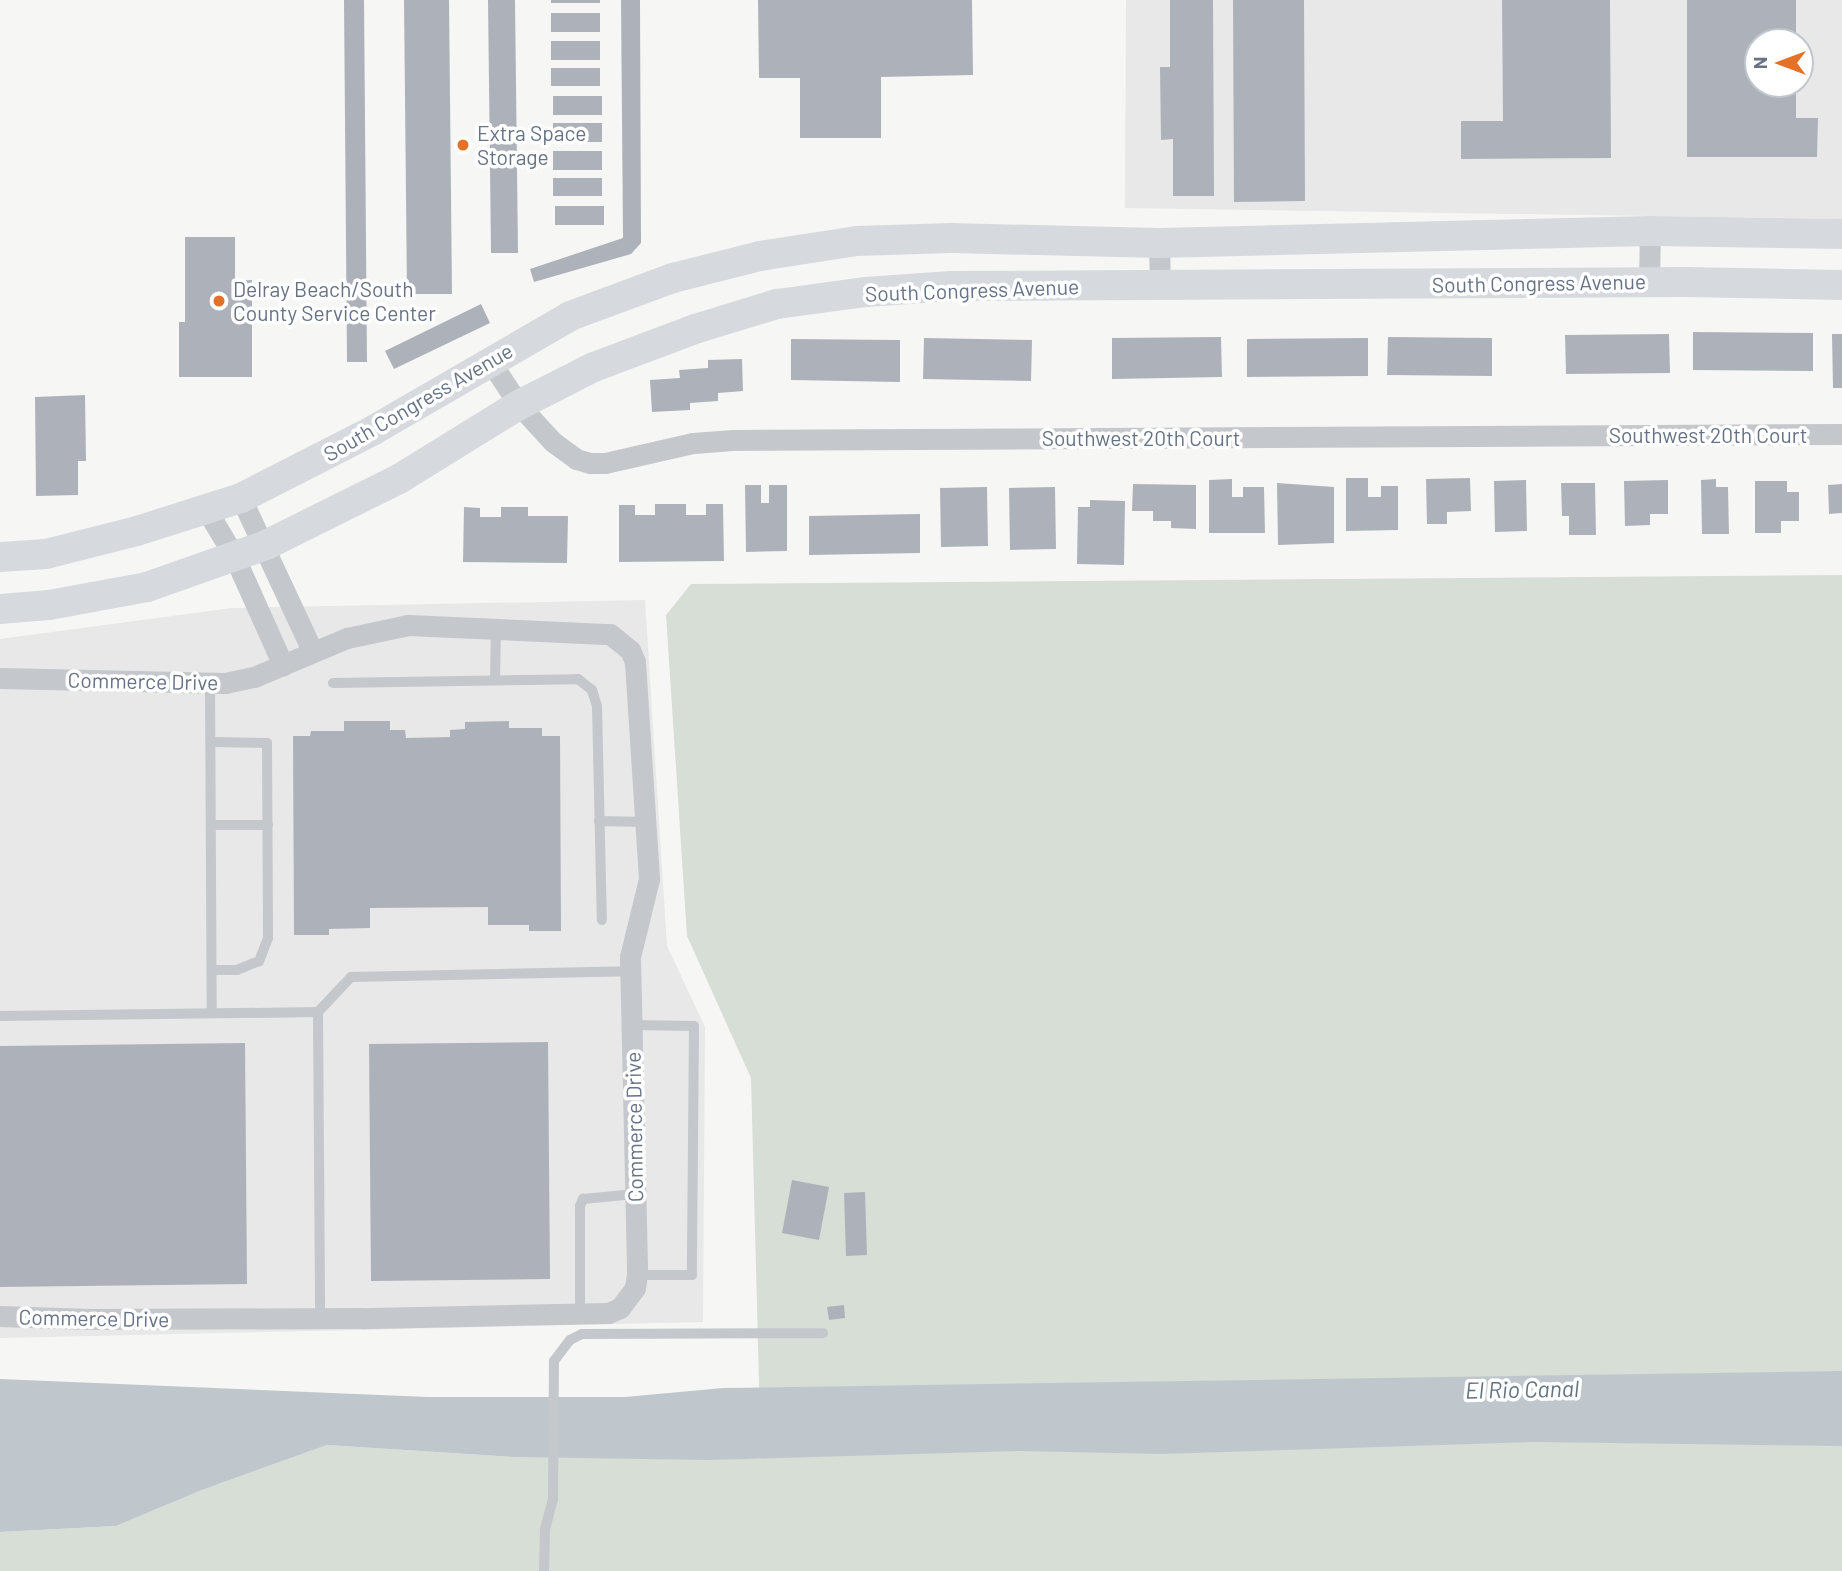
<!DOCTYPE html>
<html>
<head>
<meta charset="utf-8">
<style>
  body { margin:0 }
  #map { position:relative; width:1842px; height:1571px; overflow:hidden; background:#f6f7f4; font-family:Barlow,sans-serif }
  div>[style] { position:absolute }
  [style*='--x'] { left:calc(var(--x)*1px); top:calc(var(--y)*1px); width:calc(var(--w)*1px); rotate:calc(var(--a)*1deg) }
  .built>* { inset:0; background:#e7e8e7 }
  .green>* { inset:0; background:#d7ded5 }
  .water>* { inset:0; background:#bfc7cd }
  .building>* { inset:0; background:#adb2ba }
  .service>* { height:10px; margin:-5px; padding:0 5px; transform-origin:5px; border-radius:5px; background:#c4c7cb }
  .minor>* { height:21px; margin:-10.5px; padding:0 10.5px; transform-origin:10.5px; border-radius:10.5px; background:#c4c7cb }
  .secondary>* { height:30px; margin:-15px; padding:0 15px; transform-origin:15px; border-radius:15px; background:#d6dadf }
  .dots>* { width:19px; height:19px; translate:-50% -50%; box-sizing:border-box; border:4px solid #fff; border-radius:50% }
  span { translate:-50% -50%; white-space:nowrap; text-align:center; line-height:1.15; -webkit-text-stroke:7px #fff; paint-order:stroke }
  .poi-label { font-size:21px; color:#667285 }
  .left { translate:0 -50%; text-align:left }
  .street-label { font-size:21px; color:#667285 }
  .water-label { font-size:23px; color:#627381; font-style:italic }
  .north { position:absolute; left:1744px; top:28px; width:70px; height:70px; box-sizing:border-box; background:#fff; border:2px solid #c2c7ce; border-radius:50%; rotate:270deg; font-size:19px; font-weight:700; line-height:28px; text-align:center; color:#667285 }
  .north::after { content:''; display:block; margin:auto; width:24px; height:32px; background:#e37228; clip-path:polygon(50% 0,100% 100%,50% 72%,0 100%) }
</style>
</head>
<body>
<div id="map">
  <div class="built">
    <i style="clip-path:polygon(evenodd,1126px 0,1842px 0,1842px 219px,1125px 208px,1126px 0,1758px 42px,1800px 42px,1800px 84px,1758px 84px,1758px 42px)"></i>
    <i style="clip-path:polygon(645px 600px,667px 946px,705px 1027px,703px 1322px,0 1338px,0 639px,232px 608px)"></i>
  </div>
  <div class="green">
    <i style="clip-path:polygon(1842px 575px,1842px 1571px,0 1571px,0 1532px,116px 1526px,202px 1490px,327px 1445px,512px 1457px,761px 1459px,751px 1078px,687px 936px,666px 615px,691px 584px)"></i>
  </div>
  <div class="water">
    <i style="clip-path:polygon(1842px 1371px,1842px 1446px,1535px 1442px,1161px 1454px,1020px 1451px,708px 1460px,512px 1457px,327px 1445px,202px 1490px,116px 1526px,0 1532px,0 1379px,428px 1397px,625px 1397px,723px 1388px)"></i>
  </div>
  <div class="building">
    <i style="clip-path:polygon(344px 0,364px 0,367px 362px,347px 362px)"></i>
    <i style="clip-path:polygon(404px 0,449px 0,452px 294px,407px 294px)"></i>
    <i style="clip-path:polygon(488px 0,515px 0,518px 253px,491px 253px)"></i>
    <i style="clip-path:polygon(551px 0,600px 0,600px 3px,551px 3px)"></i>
    <i style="clip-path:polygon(621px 0,640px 0,641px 243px,631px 254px,534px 282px,530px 269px,623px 238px)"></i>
    <i style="clip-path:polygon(758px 0,972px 0,973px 75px,881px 77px,881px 138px,800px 138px,800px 78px,759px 78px)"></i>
    <i style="clip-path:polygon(1170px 0,1213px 0,1214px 196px,1173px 196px,1173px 139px,1161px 140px,1160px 67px,1170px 67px)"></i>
    <i style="clip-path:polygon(1233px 0,1304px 0,1305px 201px,1234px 202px)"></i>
    <i style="clip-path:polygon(1502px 0,1610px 0,1611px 158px,1461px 159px,1461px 121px,1503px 121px)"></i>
    <i style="clip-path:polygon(1687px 0,1796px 0,1796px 42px,1758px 42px,1758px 84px,1796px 84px,1796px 118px,1818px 118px,1817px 157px,1687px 157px)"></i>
    <i style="clip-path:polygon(551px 13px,600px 13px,600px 32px,551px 32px)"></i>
    <i style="clip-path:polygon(551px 41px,600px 41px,600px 60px,551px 60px)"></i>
    <i style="clip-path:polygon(551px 68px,600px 68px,600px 86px,551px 86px)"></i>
    <i style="clip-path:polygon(553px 96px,602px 96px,602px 115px,553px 115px)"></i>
    <i style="clip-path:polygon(553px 123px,602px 123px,602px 142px,553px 142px)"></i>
    <i style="clip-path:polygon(553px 151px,602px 151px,602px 170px,553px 170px)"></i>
    <i style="clip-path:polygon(553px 178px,602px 178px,602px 196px,553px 196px)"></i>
    <i style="clip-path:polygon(555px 206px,604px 206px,604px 225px,555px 225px)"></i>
    <i style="clip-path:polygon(185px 237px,235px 237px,235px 281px,252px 280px,252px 377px,179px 377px,179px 322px,185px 322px)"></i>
    <i style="clip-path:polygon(481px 304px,490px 323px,394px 369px,385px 351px)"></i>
    <i style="clip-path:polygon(1693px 332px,1813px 333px,1813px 371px,1693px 370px)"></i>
    <i style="clip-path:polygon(1669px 334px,1670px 373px,1566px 374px,1565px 335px)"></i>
    <i style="clip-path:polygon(1832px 334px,1842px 334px,1842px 388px,1833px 388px)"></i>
    <i style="clip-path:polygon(1221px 337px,1222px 377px,1112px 379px,1112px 338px)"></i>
    <i style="clip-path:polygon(1388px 337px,1492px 338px,1492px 376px,1387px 375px)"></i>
    <i style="clip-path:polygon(924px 338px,1032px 340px,1031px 381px,923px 379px)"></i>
    <i style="clip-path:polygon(1368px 338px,1368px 376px,1247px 377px,1247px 339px)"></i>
    <i style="clip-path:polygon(791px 339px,900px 340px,900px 382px,791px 380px)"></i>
    <i style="clip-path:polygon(742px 359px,743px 391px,718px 393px,718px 401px,690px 403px,690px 410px,652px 412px,650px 380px,680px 378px,679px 370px,708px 368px,708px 360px)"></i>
    <i style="clip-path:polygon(85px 395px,86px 461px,78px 461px,78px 495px,36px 496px,35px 397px)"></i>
    <i style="clip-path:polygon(1346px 478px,1368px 478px,1368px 497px,1381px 497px,1381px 486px,1398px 486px,1398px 530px,1346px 531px)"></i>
    <i style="clip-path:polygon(1470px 478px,1471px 511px,1447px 512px,1447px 524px,1427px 524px,1426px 479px)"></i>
    <i style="clip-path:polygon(1232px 479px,1232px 497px,1243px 497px,1243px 487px,1264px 487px,1265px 533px,1209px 533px,1209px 480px)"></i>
    <i style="clip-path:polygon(1716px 479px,1716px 487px,1728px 487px,1729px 534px,1702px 534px,1701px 480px)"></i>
    <i style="clip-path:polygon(1526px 480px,1527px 531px,1495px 532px,1494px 481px)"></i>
    <i style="clip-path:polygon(1668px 480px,1668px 514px,1650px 514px,1650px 525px,1625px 526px,1624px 481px)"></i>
    <i style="clip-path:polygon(1755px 481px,1787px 481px,1787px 492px,1799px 492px,1799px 521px,1781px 521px,1781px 533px,1755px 533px)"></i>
    <i style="clip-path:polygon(1277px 483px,1334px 487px,1334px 543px,1278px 545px)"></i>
    <i style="clip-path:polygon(1561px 483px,1595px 483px,1596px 535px,1569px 535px,1569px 516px,1562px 516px)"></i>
    <i style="clip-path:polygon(1133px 484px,1196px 485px,1196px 529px,1171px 528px,1171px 521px,1153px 521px,1153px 511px,1132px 511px)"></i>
    <i style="clip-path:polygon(1842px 484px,1842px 513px,1829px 514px,1828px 485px)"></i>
    <i style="clip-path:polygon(745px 485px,761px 485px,761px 503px,769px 503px,769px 485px,787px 485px,787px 551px,746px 552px)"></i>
    <i style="clip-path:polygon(987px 487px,988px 546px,941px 547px,940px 488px)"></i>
    <i style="clip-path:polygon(1055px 487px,1056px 549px,1010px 550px,1009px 488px)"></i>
    <i style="clip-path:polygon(1090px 500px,1125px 501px,1124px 565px,1077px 564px,1078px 507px,1090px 507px)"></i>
    <i style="clip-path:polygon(655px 504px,686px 504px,686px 515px,706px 515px,706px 504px,723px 504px,724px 561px,619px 562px,619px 505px,635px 505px,635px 515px,655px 515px)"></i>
    <i style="clip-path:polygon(464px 507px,480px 508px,480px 517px,501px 517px,501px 507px,528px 507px,528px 516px,568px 516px,567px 563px,463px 562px)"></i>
    <i style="clip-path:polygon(920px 514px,920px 553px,809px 555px,809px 516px)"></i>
    <i style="clip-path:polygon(344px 721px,390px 721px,390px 730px,405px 730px,406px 738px,450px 737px,450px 730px,465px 729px,465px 722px,509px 721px,509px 728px,542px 728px,542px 736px,560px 736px,561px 931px,529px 931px,529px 925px,488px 925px,488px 907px,370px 908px,370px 928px,329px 929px,329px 935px,294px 935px,293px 736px,310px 736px,311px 731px,344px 731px)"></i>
    <i style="clip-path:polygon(548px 1042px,550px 1279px,371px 1281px,369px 1044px)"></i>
    <i style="clip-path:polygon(245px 1043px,247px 1284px,0 1287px,0 1046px)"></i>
    <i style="clip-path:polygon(792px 1180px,829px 1187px,819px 1240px,782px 1233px)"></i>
    <i style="clip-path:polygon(865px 1192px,867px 1255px,846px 1256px,844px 1193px)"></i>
    <i style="clip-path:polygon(844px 1305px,845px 1318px,829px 1320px,827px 1307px)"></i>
  </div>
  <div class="service">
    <i style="--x:495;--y:680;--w:52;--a:-88.9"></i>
    <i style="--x:333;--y:683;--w:245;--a:-0.9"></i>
    <i style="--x:578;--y:679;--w:18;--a:38"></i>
    <i style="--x:592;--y:690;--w:17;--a:73"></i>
    <i style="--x:597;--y:706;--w:214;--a:88.7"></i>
    <i style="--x:210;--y:684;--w:329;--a:89.7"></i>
    <i style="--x:211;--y:742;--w:56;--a:1"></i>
    <i style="--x:267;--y:743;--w:195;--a:89.7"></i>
    <i style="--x:268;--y:938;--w:25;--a:111"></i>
    <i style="--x:259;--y:961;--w:24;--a:158"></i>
    <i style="--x:237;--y:970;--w:25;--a:180"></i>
    <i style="--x:599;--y:821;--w:46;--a:1.2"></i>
    <i style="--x:211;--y:825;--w:57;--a:0"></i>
    <i style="--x:318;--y:1012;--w:306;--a:89.6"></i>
    <i style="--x:0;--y:1016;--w:318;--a:-0.7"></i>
    <i style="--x:318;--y:1012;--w:48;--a:-46.7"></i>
    <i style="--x:351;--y:977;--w:279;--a:-1.2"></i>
    <i style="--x:632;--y:1025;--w:62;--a:0.9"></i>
    <i style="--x:694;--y:1026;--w:249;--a:90.5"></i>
    <i style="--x:692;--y:1275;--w:55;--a:180"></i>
    <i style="--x:580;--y:1314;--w:108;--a:-90"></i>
    <i style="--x:580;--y:1206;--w:8;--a:-67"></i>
    <i style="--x:583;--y:1199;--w:52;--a:-5.5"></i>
    <i style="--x:544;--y:1571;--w:42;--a:-88.6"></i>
    <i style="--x:545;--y:1529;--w:31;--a:-75"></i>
    <i style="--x:553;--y:1499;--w:138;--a:-89.6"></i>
    <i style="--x:554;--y:1361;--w:26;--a:-53"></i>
    <i style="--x:570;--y:1340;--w:13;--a:-27"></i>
    <i style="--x:582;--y:1334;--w:241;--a:-0.2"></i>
  </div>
  <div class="minor">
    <i style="--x:1159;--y:243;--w:44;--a:88.7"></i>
    <i style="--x:1649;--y:282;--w:51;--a:-88.9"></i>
    <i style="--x:490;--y:361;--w:53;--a:56.6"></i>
    <i style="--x:519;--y:405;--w:50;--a:47.4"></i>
    <i style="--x:553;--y:442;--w:29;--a:36"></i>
    <i style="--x:576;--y:459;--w:15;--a:16"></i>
    <i style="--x:590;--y:463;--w:15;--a:0"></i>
    <i style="--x:605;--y:463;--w:90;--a:-12.8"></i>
    <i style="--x:693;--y:443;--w:40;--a:-4.3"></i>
    <i style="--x:733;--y:440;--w:1109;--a:-0.31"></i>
    <i style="--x:241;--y:498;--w:168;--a:65"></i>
    <i style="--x:206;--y:509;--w:55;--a:59.2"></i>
    <i style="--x:234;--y:556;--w:120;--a:65.8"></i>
    <i style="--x:0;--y:678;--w:225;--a:1.3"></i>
    <i style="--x:225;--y:683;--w:30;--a:-12"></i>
    <i style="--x:254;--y:677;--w:101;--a:-22.8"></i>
    <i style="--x:347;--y:638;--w:62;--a:-12"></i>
    <i style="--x:408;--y:625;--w:202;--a:2.6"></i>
    <i style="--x:610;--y:634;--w:26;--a:39"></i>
    <i style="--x:630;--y:650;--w:13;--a:67"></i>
    <i style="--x:635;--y:662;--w:217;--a:86.3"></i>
    <i style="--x:649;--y:879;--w:80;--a:103.7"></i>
    <i style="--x:630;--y:957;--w:318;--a:88.7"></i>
    <i style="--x:637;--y:1275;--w:13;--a:99"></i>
    <i style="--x:635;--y:1288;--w:25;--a:127"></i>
    <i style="--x:620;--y:1308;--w:13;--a:157"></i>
    <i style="--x:608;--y:1313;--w:247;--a:178.8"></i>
    <i style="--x:361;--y:1318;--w:271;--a:179.8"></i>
    <i style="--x:90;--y:1319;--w:90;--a:-178.1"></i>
  </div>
  <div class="secondary">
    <i style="--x:0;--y:557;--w:46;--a:-3.7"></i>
    <i style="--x:46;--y:554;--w:94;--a:-14.2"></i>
    <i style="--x:137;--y:531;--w:109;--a:-17.6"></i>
    <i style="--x:241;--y:498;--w:147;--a:-27.1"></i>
    <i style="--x:372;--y:431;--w:229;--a:-30.1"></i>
    <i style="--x:570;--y:316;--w:110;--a:-20.3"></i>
    <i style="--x:673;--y:278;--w:90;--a:-14.2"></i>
    <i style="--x:760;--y:256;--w:98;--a:-8.8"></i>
    <i style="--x:857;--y:241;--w:94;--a:-1.8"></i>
    <i style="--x:951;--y:238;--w:208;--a:1.4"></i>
    <i style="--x:1159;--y:243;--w:491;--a:-1.4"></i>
    <i style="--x:1650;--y:231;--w:192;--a:0.9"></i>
    <i style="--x:0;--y:609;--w:49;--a:-4.7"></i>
    <i style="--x:49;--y:605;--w:100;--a:-10.4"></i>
    <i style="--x:147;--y:587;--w:126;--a:-19.4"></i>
    <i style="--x:266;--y:545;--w:148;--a:-26.4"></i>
    <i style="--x:399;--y:479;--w:141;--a:-31.7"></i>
    <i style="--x:519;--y:405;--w:84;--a:-26.9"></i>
    <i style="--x:594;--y:367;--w:108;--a:-20.6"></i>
    <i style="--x:695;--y:329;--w:86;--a:-17"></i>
    <i style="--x:777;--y:304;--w:90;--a:-7.7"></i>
    <i style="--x:866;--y:292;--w:85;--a:-4"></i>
    <i style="--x:951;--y:286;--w:734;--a:-0.31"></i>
    <i style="--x:1685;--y:282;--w:157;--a:1.1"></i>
  </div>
  <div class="dots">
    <i style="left:463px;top:145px;background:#e37228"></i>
    <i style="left:219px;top:301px;background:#e37228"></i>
  </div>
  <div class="poi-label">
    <span class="left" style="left:477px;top:145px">Extra Space<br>Storage</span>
    <span class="left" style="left:233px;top:301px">Delray Beach/South<br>County Service Center</span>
  </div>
  <div class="street-label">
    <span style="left:1539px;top:283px;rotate:-1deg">South Congress Avenue</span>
    <span style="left:972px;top:290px;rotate:-2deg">South Congress Avenue</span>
    <span style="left:418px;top:402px;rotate:-30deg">South Congress Avenue</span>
    <span style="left:1708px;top:435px">Southwest 20th Court</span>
    <span style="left:1141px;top:438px">Southwest 20th Court</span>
    <span style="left:143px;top:681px;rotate:1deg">Commerce Drive</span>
    <span style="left:634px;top:1127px;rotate:-91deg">Commerce Drive</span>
    <span style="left:94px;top:1318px;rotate:1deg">Commerce Drive</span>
  </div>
  <div class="water-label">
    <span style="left:1522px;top:1389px;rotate:-1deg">El Rio Canal</span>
  </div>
  <div class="north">N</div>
</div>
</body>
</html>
